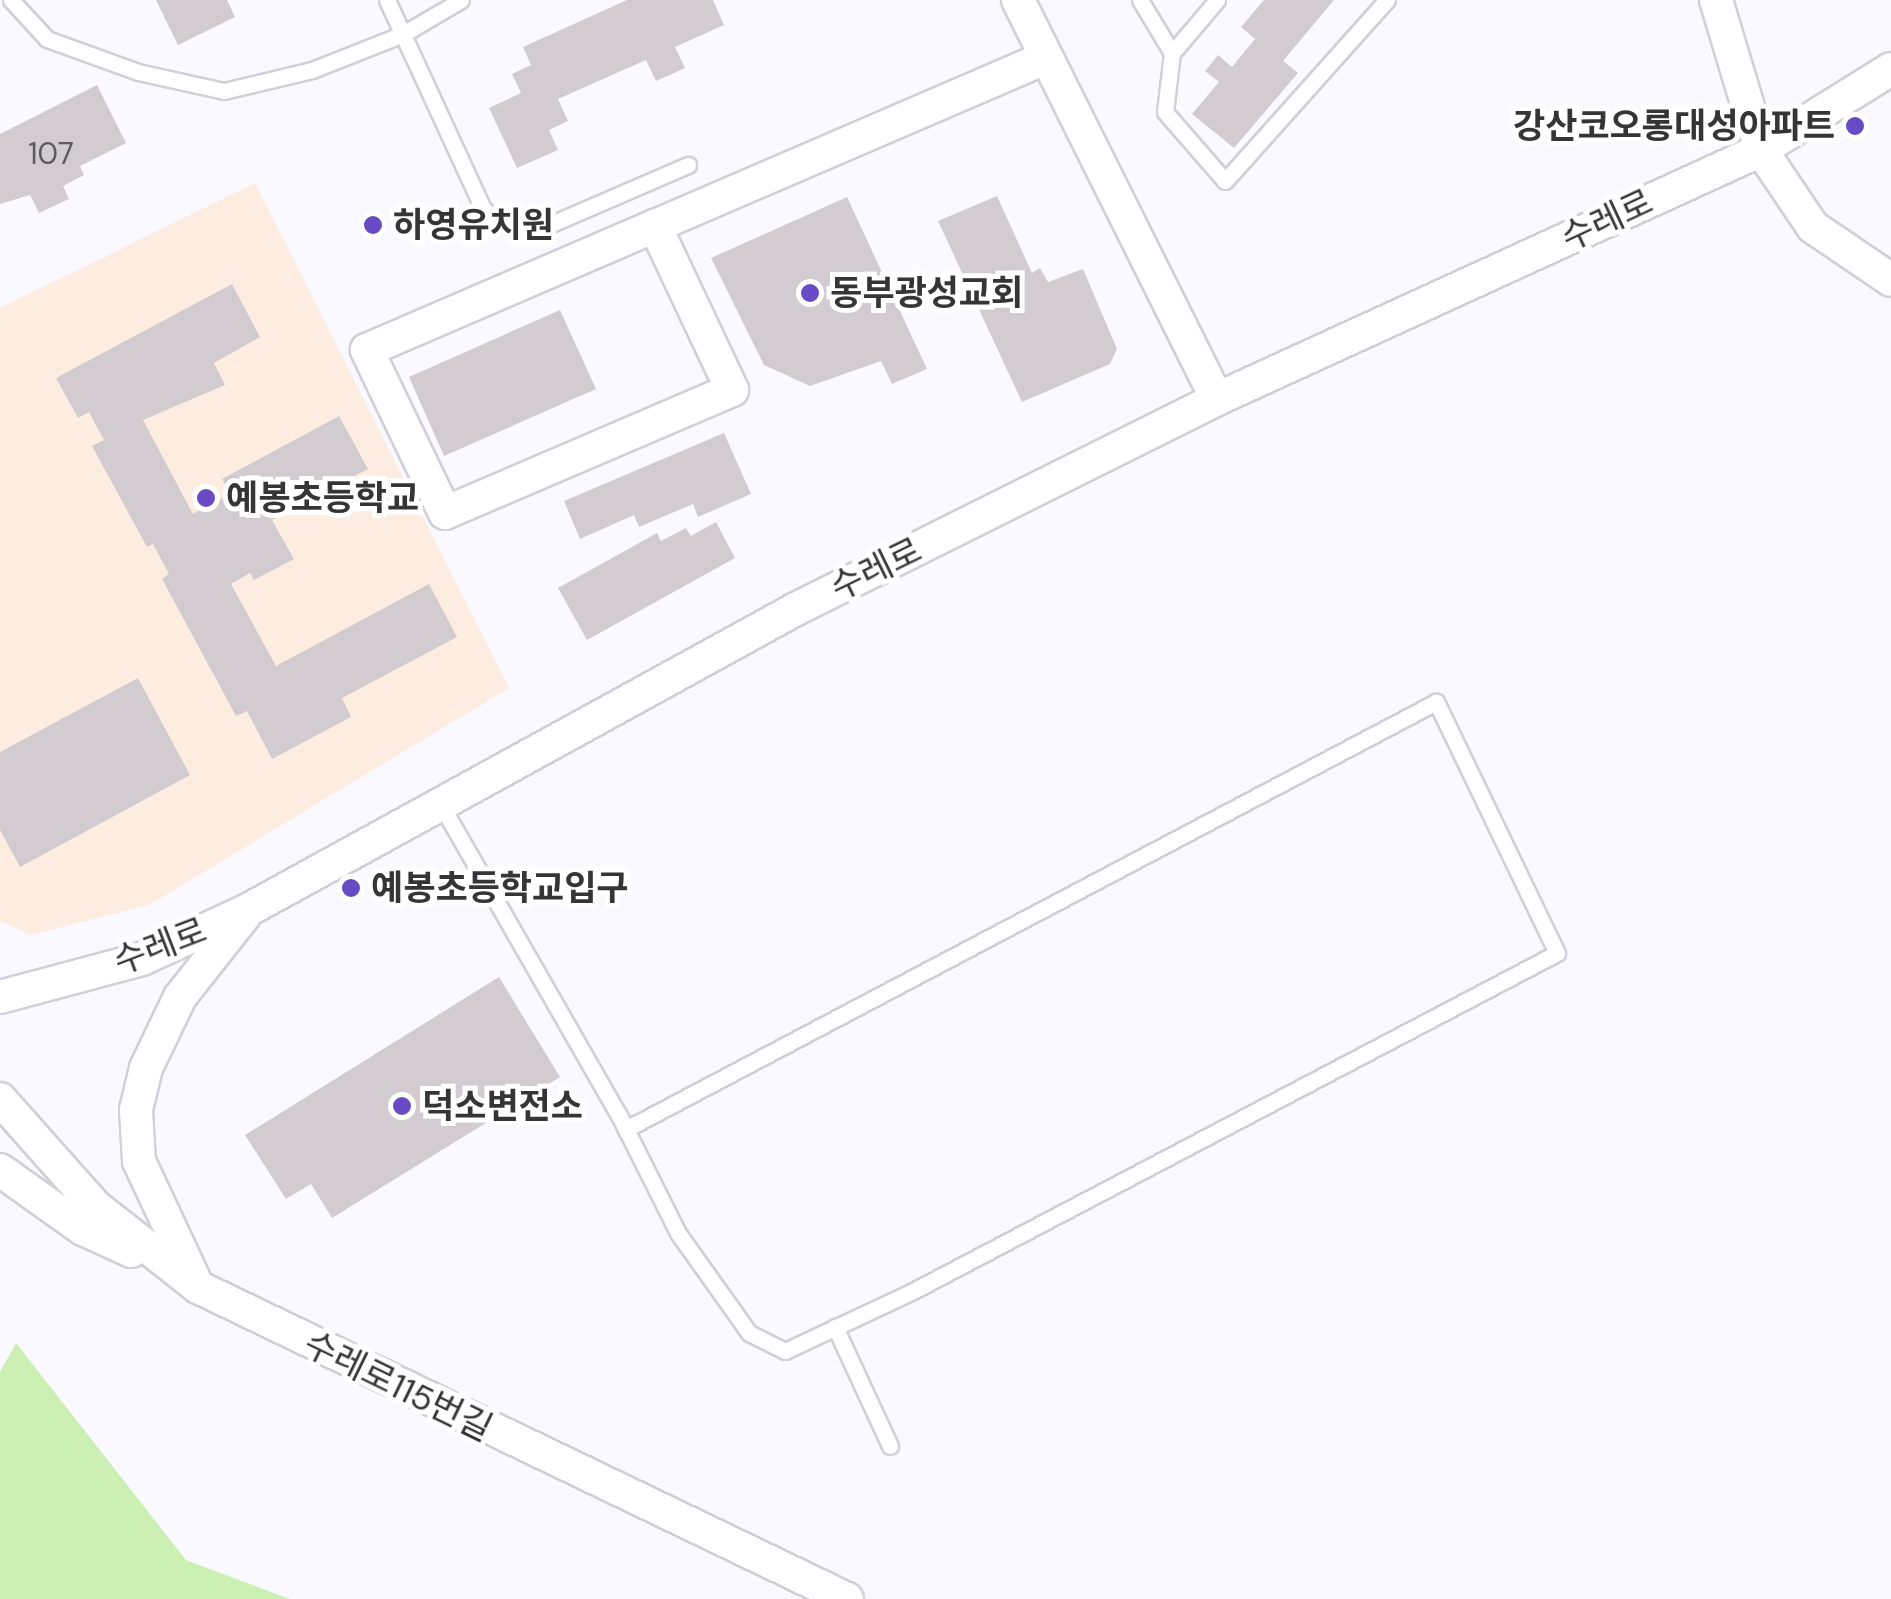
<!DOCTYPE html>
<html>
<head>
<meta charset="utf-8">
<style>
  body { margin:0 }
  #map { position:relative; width:1891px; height:1599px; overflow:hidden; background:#faf9ff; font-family:"DM Sans","Noto Sans KR",sans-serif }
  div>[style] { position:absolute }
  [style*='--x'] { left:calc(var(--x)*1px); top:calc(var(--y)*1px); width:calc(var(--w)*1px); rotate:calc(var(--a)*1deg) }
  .education>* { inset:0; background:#fdede1 }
  .green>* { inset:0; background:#ccefb4 }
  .building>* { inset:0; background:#d2ccd1 }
  .roads { filter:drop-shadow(2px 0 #d1d0d7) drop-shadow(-2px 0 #d1d0d7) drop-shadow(0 2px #d1d0d7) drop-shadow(0 -2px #d1d0d7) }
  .service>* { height:15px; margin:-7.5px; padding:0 7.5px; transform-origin:7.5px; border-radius:7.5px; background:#fff }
  .minor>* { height:32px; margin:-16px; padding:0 16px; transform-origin:16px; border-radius:16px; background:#fff }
  .dots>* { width:28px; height:28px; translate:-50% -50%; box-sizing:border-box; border:5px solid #fff; border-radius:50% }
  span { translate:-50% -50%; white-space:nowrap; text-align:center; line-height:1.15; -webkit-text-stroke:10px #fff; paint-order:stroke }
  .number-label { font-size:30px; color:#5c5b5e }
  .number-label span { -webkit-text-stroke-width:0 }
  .poi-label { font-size:35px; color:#353537; font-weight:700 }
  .right { translate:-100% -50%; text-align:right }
  .left { translate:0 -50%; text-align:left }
  .street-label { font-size:35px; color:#353537 }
</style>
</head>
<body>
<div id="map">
  <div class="education">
    <i style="clip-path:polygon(255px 183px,509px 688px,151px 904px,31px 935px,0 921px,0 308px)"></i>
  </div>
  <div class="green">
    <i style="clip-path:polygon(16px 1343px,186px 1560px,290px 1599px,0 1599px,0 1372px)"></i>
  </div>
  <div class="building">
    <i style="clip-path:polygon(156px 0,227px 0,235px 17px,178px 45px)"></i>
    <i style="clip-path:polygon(627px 0,713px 0,724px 25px,675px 47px,685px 68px,656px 81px,646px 60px,558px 99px,568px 121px,549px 130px,558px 150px,517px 168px,489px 108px,521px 93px,512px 74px,531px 65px,523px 47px)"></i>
    <i style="clip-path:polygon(1264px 0,1334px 0,1283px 61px,1298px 73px,1234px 148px,1192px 114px,1219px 82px,1205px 71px,1218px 55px,1232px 67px,1255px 39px,1241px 27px)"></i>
    <i style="clip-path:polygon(97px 85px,126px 143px,80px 166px,84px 175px,63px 186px,69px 199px,39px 213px,30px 195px,0 204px,0 134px)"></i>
    <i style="clip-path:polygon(997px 196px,1032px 273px,1040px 268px,1048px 282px,1083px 269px,1117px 349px,1110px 364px,1022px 402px,938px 221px)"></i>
    <i style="clip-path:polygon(847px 197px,927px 369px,892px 384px,881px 361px,810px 386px,764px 365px,711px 258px)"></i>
    <i style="clip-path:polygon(232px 284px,260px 337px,214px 363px,225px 385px,143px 420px,193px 514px,230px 494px,222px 479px,339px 416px,368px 469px,272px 520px,294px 559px,254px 580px,250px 573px,231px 584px,276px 666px,429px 584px,457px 637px,342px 698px,351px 717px,272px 759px,247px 711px,236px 716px,162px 579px,169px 574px,153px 544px,147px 547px,92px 446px,104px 440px,89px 412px,78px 418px,56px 378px)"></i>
    <i style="clip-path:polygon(560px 310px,596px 389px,444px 456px,409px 377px)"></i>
    <i style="clip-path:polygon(724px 433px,751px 494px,698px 517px,693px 504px,639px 527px,634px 515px,580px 539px,564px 501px)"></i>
    <i style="clip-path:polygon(716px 522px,735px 558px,587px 640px,558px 588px,657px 533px,661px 541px,686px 528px,691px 536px)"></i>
    <i style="clip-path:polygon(138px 678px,190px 775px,20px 867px,0 830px,0 752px)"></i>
    <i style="clip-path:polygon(499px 977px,560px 1077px,332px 1218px,311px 1184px,286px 1199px,245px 1135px)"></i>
  </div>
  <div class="roads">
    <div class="service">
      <i style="--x:11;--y:0;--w:53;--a:47.3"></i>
      <i style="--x:47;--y:39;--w:97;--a:19.9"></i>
      <i style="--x:138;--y:72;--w:88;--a:12.5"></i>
      <i style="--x:224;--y:91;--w:90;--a:-13.4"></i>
      <i style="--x:312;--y:70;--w:98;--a:-21.6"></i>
      <i style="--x:403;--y:34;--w:67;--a:-30.4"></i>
      <i style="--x:387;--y:0;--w:230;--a:65.3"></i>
      <i style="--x:483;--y:209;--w:32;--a:35"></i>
      <i style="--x:509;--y:227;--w:25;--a:12"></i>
      <i style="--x:533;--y:232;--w:169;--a:-23.4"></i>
      <i style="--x:1140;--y:0;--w:62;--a:58.9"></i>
      <i style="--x:1217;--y:0;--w:70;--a:130.3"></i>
      <i style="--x:1172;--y:53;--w:59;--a:96.8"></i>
      <i style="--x:1165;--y:112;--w:91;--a:49"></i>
      <i style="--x:1225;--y:181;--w:243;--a:-48.2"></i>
      <i style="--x:440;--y:803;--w:360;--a:60.2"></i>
      <i style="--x:619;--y:1115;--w:132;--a:63.4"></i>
      <i style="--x:678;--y:1233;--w:123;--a:54.6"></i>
      <i style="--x:749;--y:1333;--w:40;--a:26.6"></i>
      <i style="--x:785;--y:1351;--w:141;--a:-25.1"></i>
      <i style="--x:913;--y:1291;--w:727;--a:-27.69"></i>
      <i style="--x:1557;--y:953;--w:279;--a:-115.7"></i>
      <i style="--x:1436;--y:702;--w:916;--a:152.2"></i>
      <i style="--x:835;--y:1327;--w:131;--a:65.2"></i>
    </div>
    <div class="minor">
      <i style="--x:1018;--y:0;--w:446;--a:63.5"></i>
      <i style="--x:1716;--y:0;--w:157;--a:73.3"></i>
      <i style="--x:1761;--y:150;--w:93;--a:56"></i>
      <i style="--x:1813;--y:227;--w:94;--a:34.2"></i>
      <i style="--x:655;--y:226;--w:181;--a:64.8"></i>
      <i style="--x:732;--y:390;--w:312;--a:156.8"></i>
      <i style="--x:445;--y:513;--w:181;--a:-115.6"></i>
      <i style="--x:367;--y:350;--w:314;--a:-23.3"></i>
      <i style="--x:655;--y:226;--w:422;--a:-23.3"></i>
      <i style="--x:0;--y:997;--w:147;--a:-15"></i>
      <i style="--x:142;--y:959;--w:117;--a:-24.8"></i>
      <i style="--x:248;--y:910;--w:625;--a:-28.78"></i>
      <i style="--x:796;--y:609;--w:470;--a:-26.5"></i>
      <i style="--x:1217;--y:399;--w:598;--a:-24.59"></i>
      <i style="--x:1761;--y:150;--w:153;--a:-31.9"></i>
      <i style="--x:0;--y:1099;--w:143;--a:48.4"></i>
      <i style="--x:95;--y:1206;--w:131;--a:38.2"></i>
      <i style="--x:198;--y:1287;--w:720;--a:25.68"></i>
      <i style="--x:0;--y:1170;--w:102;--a:35.4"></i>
      <i style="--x:83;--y:1229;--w:53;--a:24.6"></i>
      <i style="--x:194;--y:1279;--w:130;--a:-115"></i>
      <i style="--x:139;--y:1161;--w:51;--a:-93.4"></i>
      <i style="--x:136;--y:1110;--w:43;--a:-76.6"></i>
      <i style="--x:146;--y:1068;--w:79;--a:-64.4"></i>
      <i style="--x:180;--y:997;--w:103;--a:-51.7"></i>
    </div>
  </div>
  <div class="dots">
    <i style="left:1855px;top:126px;background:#684bc4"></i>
    <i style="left:373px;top:225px;background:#684bc4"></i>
    <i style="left:810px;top:293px;background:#684bc4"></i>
    <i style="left:206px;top:498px;background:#684bc4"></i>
    <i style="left:351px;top:888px;background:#684bc4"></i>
    <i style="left:402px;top:1106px;background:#684bc4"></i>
  </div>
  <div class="number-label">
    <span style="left:51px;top:154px">107</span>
  </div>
  <div class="poi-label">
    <span class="right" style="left:1835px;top:126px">강산코오롱대성아파트</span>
    <span class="left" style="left:393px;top:225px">하영유치원</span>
    <span class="left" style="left:830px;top:293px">동부광성교회</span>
    <span class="left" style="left:226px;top:498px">예봉초등학교</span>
    <span class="left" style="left:371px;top:888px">예봉초등학교입구</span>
    <span class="left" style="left:422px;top:1106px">덕소변전소</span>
  </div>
  <div class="street-label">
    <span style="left:1607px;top:220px;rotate:-25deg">수레로</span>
    <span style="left:876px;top:569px;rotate:-26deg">수레로</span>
    <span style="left:160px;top:946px;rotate:-21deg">수레로</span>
    <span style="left:398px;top:1386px;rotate:26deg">수레로115번길</span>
  </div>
</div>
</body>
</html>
